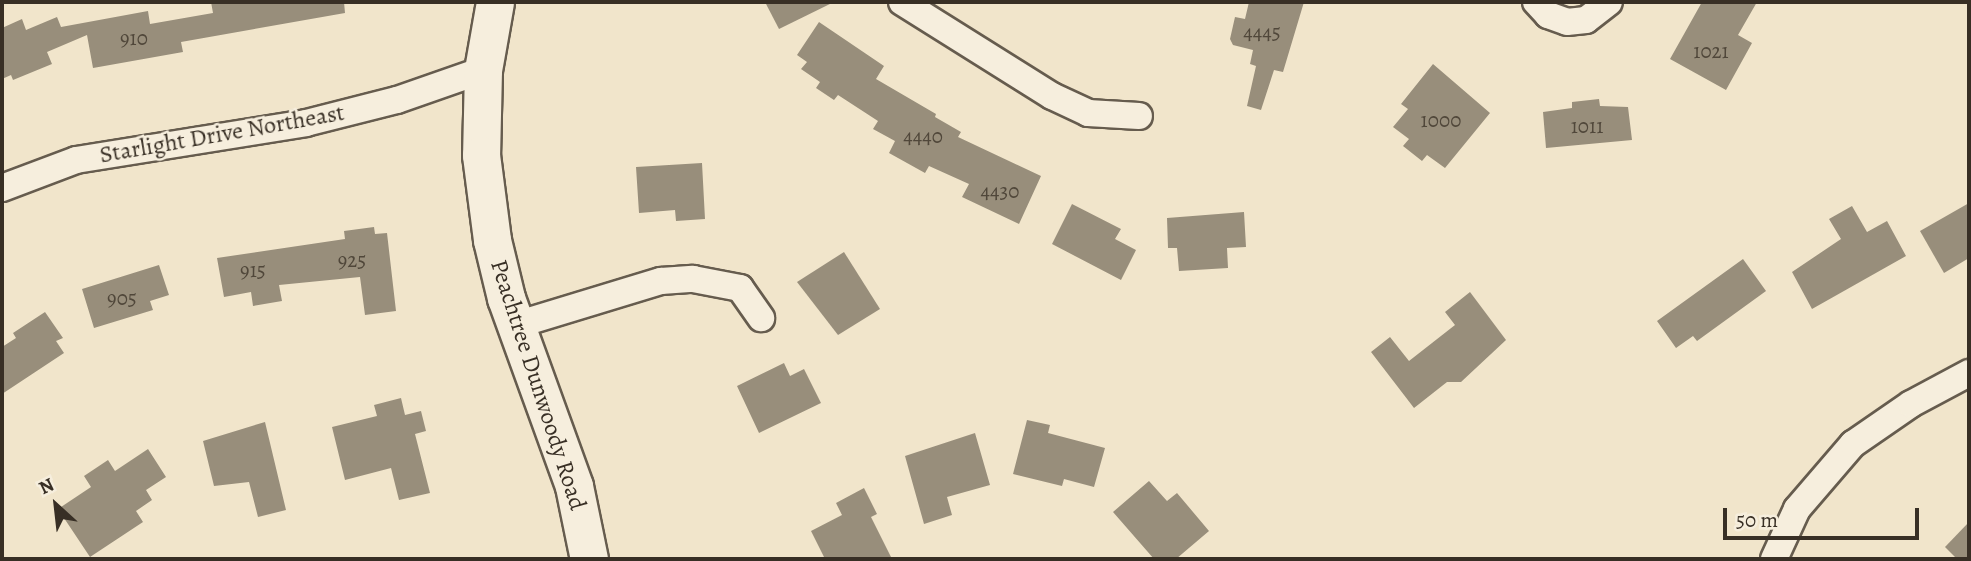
<!DOCTYPE html>
<html>
<head>
<meta charset="utf-8">
<style>
  body { margin:0 }
  #map { position:relative; width:1971px; height:561px; overflow:hidden; background:#f1e5cb; font-family:Alegreya,serif }
  div>[style] { position:absolute }
  [style*='--x'] { left:calc(var(--x)*1px); top:calc(var(--y)*1px); width:calc(var(--w)*1px); rotate:calc(var(--a)*1deg) }
  .building>* { inset:0; background:#988e7b }
  .roads { filter:drop-shadow(2px 0 #665c4e) drop-shadow(-2px 0 #665c4e) drop-shadow(0 2px #665c4e) drop-shadow(0 -2px #665c4e) }
  .minor>* { height:26px; margin:-13px; padding:0 13px; transform-origin:13px; border-radius:13px; background:#f6eedd }
  .secondary>* { height:37px; margin:-18.5px; padding:0 18.5px; transform-origin:18.5px; border-radius:18.5px; background:#f6eedd }
  span { translate:-50% -50%; white-space:nowrap; text-align:center; line-height:1.15; -webkit-text-stroke:5px #f6eedd; paint-order:stroke }
  .number-label { font-size:21px; color:#50473a }
  .number-label span { -webkit-text-stroke-width:0 }
  .street-label { font-size:24px; color:#382f25 }
  .frame { position:absolute; inset:0; border:4px solid #382f25; pointer-events:none }
  .north { position:absolute; left:21px; top:470px; width:70px; height:70px; -webkit-text-stroke:5px #f6eedd; paint-order:stroke; rotate:333deg; font-size:19px; font-weight:700; line-height:28px; text-align:center; color:#382f25 }
  .north::after { content:''; display:block; margin:auto; width:24px; height:32px; background:#382f25; clip-path:polygon(50% 0,100% 100%,50% 72%,0 100%) }
  .scale { position:absolute; left:1723px; top:508px; width:196px; height:32px; box-sizing:border-box; border:4px solid #382f25; border-top:0; padding-left:9px; font-size:21px; line-height:24px; white-space:nowrap; color:#382f25; -webkit-text-stroke:5px #f6eedd; paint-order:stroke }
</style>
</head>
<body>
<div id="map">
  <div class="building">
    <i style="clip-path:polygon(211px 2px,344px 2px,345px 13px,181px 42px,183px 52px,93px 68px,87px 35px,47px 52px,52px 64px,13px 80px,11px 75px,2px 79px,2px 28px,22px 19px,26px 30px,57px 17px,61px 27px,148px 11px,150px 24px,213px 13px)"></i>
    <i style="clip-path:polygon(765px 2px,834px 2px,779px 29px)"></i>
    <i style="clip-path:polygon(1249px 2px,1304px 2px,1283px 72px,1274px 70px,1261px 110px,1247px 106px,1256px 66px,1250px 64px,1253px 50px,1233px 45px,1230px 39px,1235px 17px,1245px 19px)"></i>
    <i style="clip-path:polygon(1702px 2px,1757px 2px,1738px 35px,1752px 43px,1726px 90px,1670px 59px)"></i>
    <i style="clip-path:polygon(819px 22px,884px 66px,876px 79px,936px 114px,935px 117px,961px 132px,958px 137px,1041px 176px,1019px 224px,962px 197px,969px 184px,929px 166px,925px 173px,889px 153px,895px 141px,873px 129px,878px 121px,838px 95px,834px 100px,816px 88px,820px 82px,801px 69px,807px 62px,797px 55px)"></i>
    <i style="clip-path:polygon(1433px 64px,1490px 113px,1445px 168px,1427px 155px,1422px 161px,1403px 146px,1409px 139px,1393px 127px,1408px 109px,1401px 104px)"></i>
    <i style="clip-path:polygon(1599px 99px,1600px 106px,1628px 107px,1632px 140px,1546px 148px,1543px 112px,1572px 108px,1572px 102px)"></i>
    <i style="clip-path:polygon(702px 163px,705px 219px,676px 221px,675px 210px,639px 213px,636px 167px)"></i>
    <i style="clip-path:polygon(1969px 203px,1969px 258px,1944px 273px,1920px 231px)"></i>
    <i style="clip-path:polygon(1072px 204px,1121px 229px,1115px 239px,1136px 250px,1121px 280px,1052px 244px)"></i>
    <i style="clip-path:polygon(1852px 206px,1867px 232px,1887px 221px,1906px 256px,1812px 309px,1792px 272px,1841px 239px,1829px 219px)"></i>
    <i style="clip-path:polygon(1244px 212px,1246px 247px,1227px 248px,1228px 268px,1179px 271px,1177px 248px,1168px 248px,1167px 218px)"></i>
    <i style="clip-path:polygon(374px 227px,375px 234px,387px 233px,396px 311px,365px 315px,360px 277px,279px 285px,282px 301px,253px 306px,251px 292px,224px 297px,217px 258px,345px 239px,344px 231px)"></i>
    <i style="clip-path:polygon(844px 252px,880px 309px,838px 335px,797px 282px)"></i>
    <i style="clip-path:polygon(1743px 259px,1766px 291px,1697px 341px,1693px 336px,1676px 348px,1657px 321px)"></i>
    <i style="clip-path:polygon(159px 265px,169px 295px,150px 301px,153px 310px,94px 328px,82px 289px)"></i>
    <i style="clip-path:polygon(1470px 292px,1506px 340px,1461px 382px,1447px 382px,1414px 408px,1371px 352px,1390px 337px,1409px 361px,1455px 325px,1445px 312px)"></i>
    <i style="clip-path:polygon(45px 312px,63px 338px,56px 341px,64px 353px,2px 394px,2px 347px,16px 338px,13px 333px)"></i>
    <i style="clip-path:polygon(784px 363px,790px 376px,804px 369px,821px 403px,759px 433px,737px 386px)"></i>
    <i style="clip-path:polygon(401px 398px,405px 415px,421px 411px,426px 431px,415px 434px,430px 493px,399px 500px,391px 468px,345px 480px,332px 427px,377px 416px,374px 405px)"></i>
    <i style="clip-path:polygon(1027px 420px,1050px 425px,1048px 433px,1105px 448px,1094px 487px,1064px 479px,1062px 486px,1013px 474px)"></i>
    <i style="clip-path:polygon(265px 422px,286px 510px,258px 517px,249px 482px,214px 486px,203px 441px)"></i>
    <i style="clip-path:polygon(975px 433px,990px 485px,947px 497px,952px 515px,924px 524px,905px 456px)"></i>
    <i style="clip-path:polygon(148px 449px,166px 477px,146px 490px,152px 500px,136px 511px,143px 522px,90px 557px,58px 509px,91px 487px,84px 476px,108px 460px,115px 471px)"></i>
    <i style="clip-path:polygon(1149px 481px,1167px 501px,1177px 493px,1209px 531px,1176px 559px,1154px 559px,1113px 512px)"></i>
    <i style="clip-path:polygon(864px 488px,877px 514px,871px 517px,892px 559px,825px 559px,811px 531px,842px 515px,836px 503px)"></i>
    <i style="clip-path:polygon(1969px 522px,1969px 559px,1957px 559px,1945px 547px)"></i>
  </div>
  <div class="roads">
    <div class="minor">
      <i style="--x:902;--y:2;--w:177;--a:32.1"></i>
      <i style="--x:1052;--y:96;--w:40;--a:25"></i>
      <i style="--x:1088;--y:113;--w:51;--a:3.4"></i>
      <i style="--x:1536;--y:2;--w:18;--a:47"></i>
      <i style="--x:1548;--y:15;--w:20;--a:20"></i>
      <i style="--x:1567;--y:22;--w:19;--a:-6"></i>
      <i style="--x:1586;--y:20;--w:29;--a:-38"></i>
      <i style="--x:2;--y:188;--w:79;--a:-20.7"></i>
      <i style="--x:76;--y:160;--w:233;--a:-9.1"></i>
      <i style="--x:306;--y:123;--w:94;--a:-14.2"></i>
      <i style="--x:397;--y:100;--w:91;--a:-19.2"></i>
      <i style="--x:516;--y:325;--w:152;--a:-16.9"></i>
      <i style="--x:661;--y:281;--w:32;--a:-4"></i>
      <i style="--x:693;--y:279;--w:48;--a:10.8"></i>
      <i style="--x:740;--y:288;--w:37;--a:55"></i>
      <i style="--x:1774;--y:559;--w:55;--a:-65.3"></i>
      <i style="--x:1797;--y:509;--w:86;--a:-49.3"></i>
      <i style="--x:1853;--y:444;--w:70;--a:-34.6"></i>
      <i style="--x:1911;--y:404;--w:66;--a:-28.1"></i>
    </div>
    <div class="secondary">
      <i style="--x:495;--y:2;--w:69;--a:100"></i>
      <i style="--x:483;--y:70;--w:85;--a:91.3"></i>
      <i style="--x:481;--y:155;--w:86;--a:82.6"></i>
      <i style="--x:492;--y:240;--w:60;--a:76.4"></i>
      <i style="--x:506;--y:298;--w:200;--a:70.1"></i>
      <i style="--x:574;--y:486;--w:75;--a:78.4"></i>
    </div>
  </div>
  <div class="number-label">
    <span style="left:1262px;top:32px">4445</span>
    <span style="left:134px;top:38px">910</span>
    <span style="left:1711px;top:51px">1021</span>
    <span style="left:1441px;top:120px">1000</span>
    <span style="left:1587px;top:126px">1011</span>
    <span style="left:923px;top:136px">4440</span>
    <span style="left:1000px;top:191px">4430</span>
    <span style="left:352px;top:260px">925</span>
    <span style="left:253px;top:270px">915</span>
    <span style="left:122px;top:298px">905</span>
  </div>
  <div class="street-label">
    <span style="left:222px;top:134px;rotate:-10deg">Starlight Drive Northeast</span>
    <span style="left:538px;top:385px;rotate:72deg">Peachtree Dunwoody Road</span>
  </div>
  <div class="frame"></div>
  <div class="north">N</div>
  <div class="scale">50 m</div>
</div>
</body>
</html>
